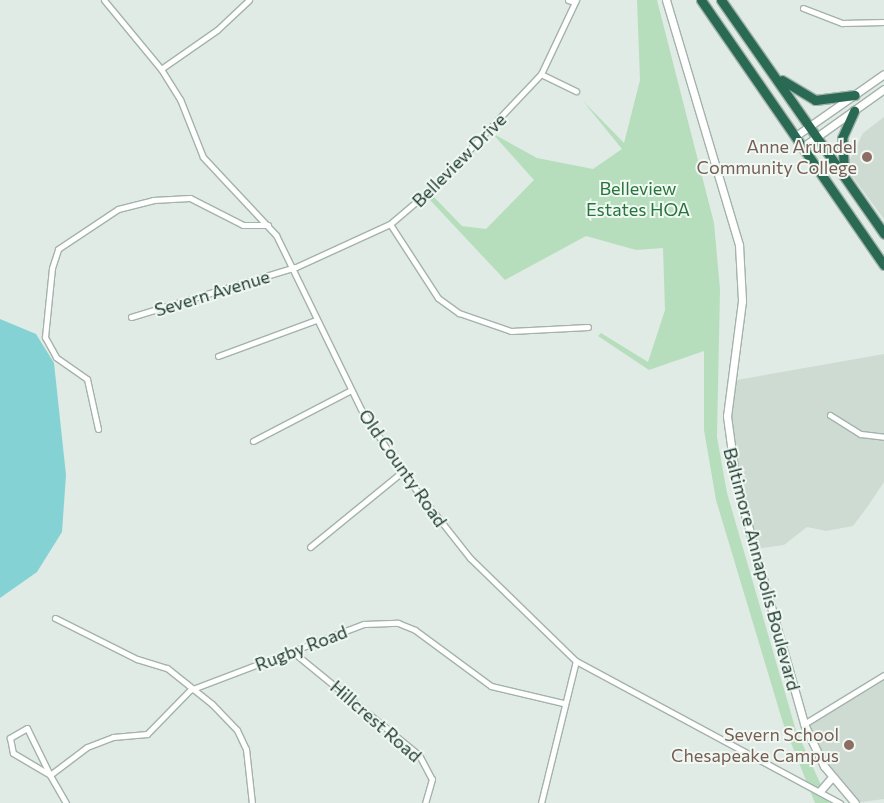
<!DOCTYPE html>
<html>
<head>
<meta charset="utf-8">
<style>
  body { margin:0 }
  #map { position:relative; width:884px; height:803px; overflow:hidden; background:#e0ebe5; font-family:Commissioner,sans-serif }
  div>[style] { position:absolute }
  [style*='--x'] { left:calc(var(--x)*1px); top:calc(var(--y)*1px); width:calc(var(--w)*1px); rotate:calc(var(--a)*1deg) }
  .built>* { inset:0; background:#cedbd3 }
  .green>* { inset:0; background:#b7debc }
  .water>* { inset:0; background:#85d2d4 }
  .roads { filter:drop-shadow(1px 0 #a3b3ab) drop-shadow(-1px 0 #a3b3ab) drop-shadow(0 1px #a3b3ab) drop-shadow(0 -1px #a3b3ab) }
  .street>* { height:5px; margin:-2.5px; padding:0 2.5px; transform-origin:2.5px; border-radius:2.5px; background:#fff }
  .secondary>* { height:7px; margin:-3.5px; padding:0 3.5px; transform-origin:3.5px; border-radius:3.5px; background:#fff }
  .highway>* { height:9px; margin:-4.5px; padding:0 4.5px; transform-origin:4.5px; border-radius:4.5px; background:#2a6a54 }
  .dots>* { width:14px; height:14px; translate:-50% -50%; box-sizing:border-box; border:2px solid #f0f8f3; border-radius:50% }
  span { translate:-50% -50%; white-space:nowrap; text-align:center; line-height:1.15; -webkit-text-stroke:4px #f0f8f3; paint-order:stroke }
  .education-label { font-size:18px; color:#785e54 }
  .right { translate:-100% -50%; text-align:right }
  .street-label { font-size:18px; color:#203c31 }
  .park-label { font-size:18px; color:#28753b }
</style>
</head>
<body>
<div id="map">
  <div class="built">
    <i style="clip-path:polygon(884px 117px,884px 219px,846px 168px,863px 133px)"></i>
    <i style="clip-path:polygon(884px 354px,884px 482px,868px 506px,853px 526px,826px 531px,807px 527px,784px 545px,755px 549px,729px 446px,731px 381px)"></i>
    <i style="clip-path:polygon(884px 675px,884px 799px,855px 803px,834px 779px,804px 724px)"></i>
  </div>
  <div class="green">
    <i style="clip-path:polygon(637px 0,657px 0,714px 223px,720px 289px,717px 437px,727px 493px,795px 727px,829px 803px,815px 803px,783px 723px,716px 500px,704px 430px,704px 351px,649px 370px,598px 336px,601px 333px,648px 362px,665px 310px,663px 248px,636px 250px,586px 236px,505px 280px,429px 199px,432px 195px,462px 226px,486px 229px,534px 180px,492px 133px,537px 158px,593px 169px,622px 149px,583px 101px,624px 143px,640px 80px)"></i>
  </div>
  <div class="water">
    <i style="clip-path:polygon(0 319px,36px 334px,54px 363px,66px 475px,62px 532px,37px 572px,0 598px)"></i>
  </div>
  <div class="roads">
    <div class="street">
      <i style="--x:104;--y:0;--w:89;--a:50.4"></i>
      <i style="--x:161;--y:69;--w:36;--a:58"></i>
      <i style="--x:180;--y:99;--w:62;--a:68.4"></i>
      <i style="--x:203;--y:157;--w:107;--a:46.9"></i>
      <i style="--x:276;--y:235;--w:194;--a:64"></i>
      <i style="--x:361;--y:409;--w:75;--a:56.9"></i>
      <i style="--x:402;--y:472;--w:110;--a:51.7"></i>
      <i style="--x:470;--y:558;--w:148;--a:44.2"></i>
      <i style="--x:576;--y:661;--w:300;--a:28.3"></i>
      <i style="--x:568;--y:0;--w:7;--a:16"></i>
      <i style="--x:803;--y:8;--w:42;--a:21"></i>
      <i style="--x:842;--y:23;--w:42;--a:-1.4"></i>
      <i style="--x:161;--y:69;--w:68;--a:-34.9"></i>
      <i style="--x:217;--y:30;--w:44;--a:-43.2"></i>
      <i style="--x:541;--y:74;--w:39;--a:26"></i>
      <i style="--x:390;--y:224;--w:88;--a:57"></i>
      <i style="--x:438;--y:298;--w:26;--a:36"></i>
      <i style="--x:459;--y:313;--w:55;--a:19.1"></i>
      <i style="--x:511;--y:331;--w:77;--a:-3"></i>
      <i style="--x:131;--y:317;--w:172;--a:-16.9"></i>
      <i style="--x:296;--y:267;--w:103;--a:-24.6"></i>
      <i style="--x:390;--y:224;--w:62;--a:-40.4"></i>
      <i style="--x:437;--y:184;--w:151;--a:-46.6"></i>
      <i style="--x:541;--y:74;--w:82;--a:-64.7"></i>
      <i style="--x:218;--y:356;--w:104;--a:-20.2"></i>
      <i style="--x:830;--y:415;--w:36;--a:32"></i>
      <i style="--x:861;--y:434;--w:23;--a:7"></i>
      <i style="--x:98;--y:429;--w:51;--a:-102.4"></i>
      <i style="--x:87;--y:379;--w:38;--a:-145"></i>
      <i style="--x:56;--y:357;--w:23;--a:-119"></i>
      <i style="--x:45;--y:337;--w:69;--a:-84.2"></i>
      <i style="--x:52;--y:268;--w:20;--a:-72"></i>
      <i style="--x:58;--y:249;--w:72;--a:-33.7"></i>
      <i style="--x:118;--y:209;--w:36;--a:-14"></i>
      <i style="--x:153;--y:200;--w:37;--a:-3"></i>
      <i style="--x:190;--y:198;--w:59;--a:27"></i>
      <i style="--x:243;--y:225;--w:25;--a:0"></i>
      <i style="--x:253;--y:441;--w:110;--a:-27.5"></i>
      <i style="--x:310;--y:547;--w:119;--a:-39.2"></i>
      <i style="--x:55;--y:618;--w:92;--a:26.6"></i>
      <i style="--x:137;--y:659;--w:31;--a:17"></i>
      <i style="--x:167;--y:668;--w:58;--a:38.7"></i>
      <i style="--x:212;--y:704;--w:36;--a:46"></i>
      <i style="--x:237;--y:730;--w:21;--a:65"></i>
      <i style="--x:246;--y:749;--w:54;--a:83.7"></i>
      <i style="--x:293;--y:652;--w:163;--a:39.3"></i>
      <i style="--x:419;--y:755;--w:27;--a:62"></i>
      <i style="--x:432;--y:779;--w:25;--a:106"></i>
      <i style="--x:804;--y:724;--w:94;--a:-31.5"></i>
      <i style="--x:66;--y:803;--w:32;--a:-120"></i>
      <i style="--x:50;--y:775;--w:52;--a:-116.1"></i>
      <i style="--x:27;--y:728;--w:20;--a:150"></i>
      <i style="--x:10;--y:738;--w:15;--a:79"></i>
      <i style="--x:13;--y:753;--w:43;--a:30.7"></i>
      <i style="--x:50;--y:775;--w:46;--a:-37.1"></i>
      <i style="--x:87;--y:747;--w:28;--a:-21"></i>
      <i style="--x:113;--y:737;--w:34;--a:-5"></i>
      <i style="--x:147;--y:734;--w:62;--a:-45.7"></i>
      <i style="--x:190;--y:690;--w:186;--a:-20.8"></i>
      <i style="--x:364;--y:624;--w:34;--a:-2"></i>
      <i style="--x:398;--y:623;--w:18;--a:22"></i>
      <i style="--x:415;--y:630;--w:94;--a:36.4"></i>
      <i style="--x:491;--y:686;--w:74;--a:13.3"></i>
      <i style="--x:541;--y:803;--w:146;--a:-76.2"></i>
    </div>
    <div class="secondary">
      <i style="--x:666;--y:0;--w:256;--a:73.4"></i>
      <i style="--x:739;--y:245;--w:56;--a:86.9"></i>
      <i style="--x:742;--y:301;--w:116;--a:97.4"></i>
      <i style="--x:727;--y:416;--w:68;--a:82.3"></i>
      <i style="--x:736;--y:483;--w:250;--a:74.2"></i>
      <i style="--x:804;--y:724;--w:47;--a:64.5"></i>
      <i style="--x:824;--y:766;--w:48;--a:50"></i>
      <i style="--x:797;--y:135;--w:106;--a:-35"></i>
      <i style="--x:804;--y:146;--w:98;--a:-35.5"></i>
      <i style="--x:820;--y:791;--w:18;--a:-49"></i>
    </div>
    <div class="highway">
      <i style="--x:701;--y:0;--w:322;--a:55.4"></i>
      <i style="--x:721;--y:0;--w:285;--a:55.1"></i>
      <i style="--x:782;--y:80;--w:39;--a:31"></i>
      <i style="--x:815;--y:100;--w:40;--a:-7.1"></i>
      <i style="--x:844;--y:171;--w:33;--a:-93"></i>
      <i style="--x:842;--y:138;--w:30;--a:-66"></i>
    </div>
  </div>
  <div class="dots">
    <i style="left:867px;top:157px;background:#8d6e63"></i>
    <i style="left:849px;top:745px;background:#8d6e63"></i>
  </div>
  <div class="education-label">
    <span class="right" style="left:857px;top:157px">Anne Arundel<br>Community College</span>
    <span class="right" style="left:839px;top:745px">Severn School<br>Chesapeake Campus</span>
  </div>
  <div class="street-label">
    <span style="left:459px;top:160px;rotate:-45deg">Belleview Drive</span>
    <span style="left:212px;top:293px;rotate:-17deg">Severn Avenue</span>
    <span style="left:403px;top:468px;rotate:55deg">Old County Road</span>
    <span style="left:762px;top:569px;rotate:75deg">Baltimore Annapolis Boulevard</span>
    <span style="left:301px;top:648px;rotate:-21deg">Rugby Road</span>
    <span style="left:376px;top:721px;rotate:41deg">Hillcrest Road</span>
  </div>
  <div class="park-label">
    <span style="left:638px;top:199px">Belleview<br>Estates HOA</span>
  </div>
</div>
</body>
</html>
